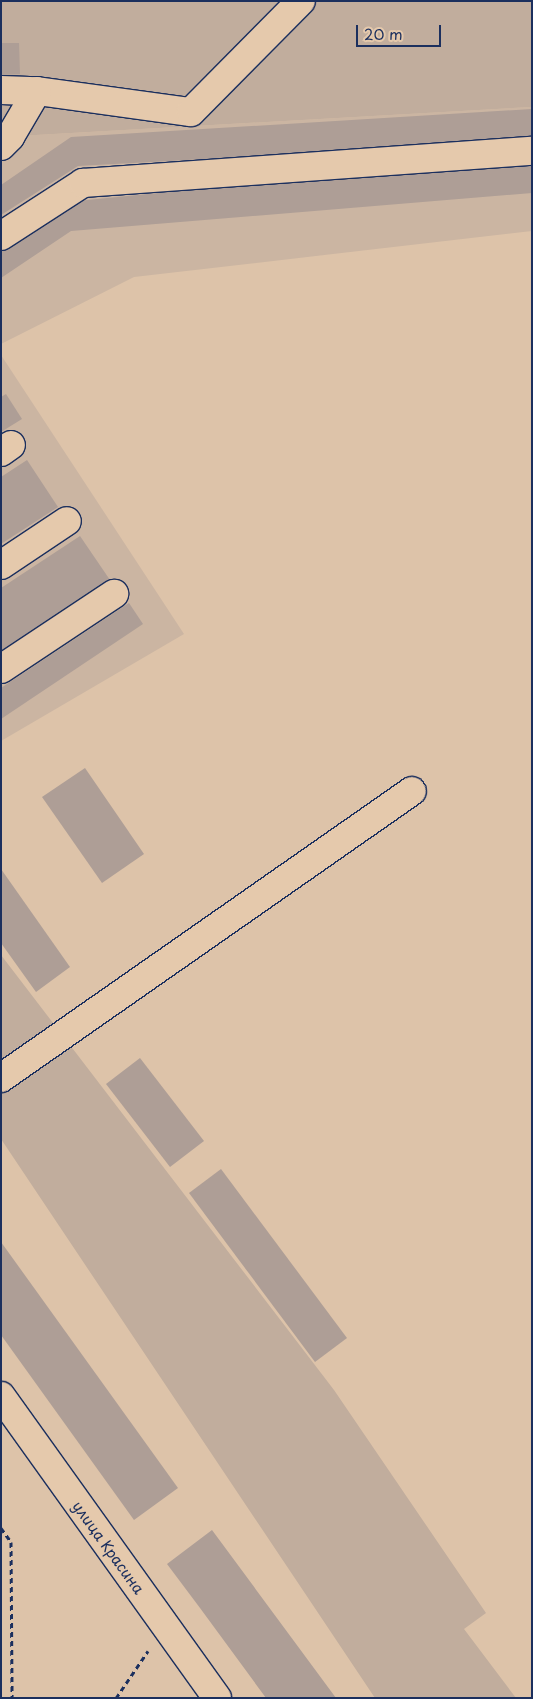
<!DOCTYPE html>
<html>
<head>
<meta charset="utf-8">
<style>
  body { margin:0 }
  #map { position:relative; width:533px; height:1699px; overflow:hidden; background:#ddc3a9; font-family:"Playpen Sans",sans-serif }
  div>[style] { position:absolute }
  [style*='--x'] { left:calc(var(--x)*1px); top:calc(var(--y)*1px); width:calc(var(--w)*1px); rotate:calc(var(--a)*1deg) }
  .built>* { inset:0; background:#cbb5a2 }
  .green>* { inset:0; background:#c1ad9d }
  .building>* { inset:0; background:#ae9e96 }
  .path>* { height:3px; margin-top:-1.5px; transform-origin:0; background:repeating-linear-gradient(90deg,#1b2f5e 0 5px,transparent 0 9px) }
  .roads { filter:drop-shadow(1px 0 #1b2f5e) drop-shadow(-1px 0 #1b2f5e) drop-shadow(0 1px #1b2f5e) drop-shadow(0 -1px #1b2f5e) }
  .minor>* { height:28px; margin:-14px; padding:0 14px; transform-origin:14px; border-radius:14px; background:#e5c9ac }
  span { translate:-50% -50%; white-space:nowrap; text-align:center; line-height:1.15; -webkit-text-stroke:4px #e5c9ac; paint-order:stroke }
  .street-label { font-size:15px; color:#1b2f5e }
  .frame { position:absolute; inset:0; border:2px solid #1b2f5e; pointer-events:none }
  .scale { position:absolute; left:356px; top:25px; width:85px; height:22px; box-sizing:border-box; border:2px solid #1b2f5e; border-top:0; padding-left:6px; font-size:15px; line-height:18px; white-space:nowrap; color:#1b2f5e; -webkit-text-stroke:4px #e5c9ac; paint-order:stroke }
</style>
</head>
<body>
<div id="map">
  <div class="built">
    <i style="clip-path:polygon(532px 107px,532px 231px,134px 277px,1px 344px,1px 137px)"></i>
    <i style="clip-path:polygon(1px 355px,184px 634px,1px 741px)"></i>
  </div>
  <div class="green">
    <i style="clip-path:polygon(1px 1px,532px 1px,532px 107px,1px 137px)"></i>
    <i style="clip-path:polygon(1px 955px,334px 1390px,486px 1613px,464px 1629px,516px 1698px,375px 1698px,1px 1139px)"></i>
  </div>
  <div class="building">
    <i style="clip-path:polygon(1px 43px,19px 43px,20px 74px,1px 75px)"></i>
    <i style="clip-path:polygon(532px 109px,532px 141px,78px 166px,1px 215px,1px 185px,71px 137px)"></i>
    <i style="clip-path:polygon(532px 163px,532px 193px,71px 231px,1px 278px,1px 245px,67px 202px,268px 182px)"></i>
    <i style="clip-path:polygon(6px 394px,22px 419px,1px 432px,1px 397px)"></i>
    <i style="clip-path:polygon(27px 460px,58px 507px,1px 544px,1px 477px)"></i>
    <i style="clip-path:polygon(80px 536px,110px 580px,1px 652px,1px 588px)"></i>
    <i style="clip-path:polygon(129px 603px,143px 624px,1px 719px,1px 688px)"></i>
    <i style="clip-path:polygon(85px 768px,144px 854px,102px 883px,42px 797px)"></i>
    <i style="clip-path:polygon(1px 869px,70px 967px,36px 992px,1px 943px)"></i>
    <i style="clip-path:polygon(140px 1058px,204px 1141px,170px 1167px,106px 1084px)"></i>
    <i style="clip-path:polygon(221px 1169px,347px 1338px,315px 1362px,189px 1193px)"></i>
    <i style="clip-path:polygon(1px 1242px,178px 1488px,134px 1520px,1px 1335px)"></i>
    <i style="clip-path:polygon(212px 1530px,336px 1698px,266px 1698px,200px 1608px,167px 1564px)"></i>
  </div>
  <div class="path">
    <i style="--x:1;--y:1528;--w:17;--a:54"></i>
    <i style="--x:11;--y:1542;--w:156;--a:89.6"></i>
    <i style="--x:116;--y:1698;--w:57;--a:-55.8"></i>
  </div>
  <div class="roads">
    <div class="minor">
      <i style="--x:1;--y:90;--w:36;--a:2"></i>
      <i style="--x:37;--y:91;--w:155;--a:7.8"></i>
      <i style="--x:191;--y:112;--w:156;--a:-45.3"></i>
      <i style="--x:1;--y:146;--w:13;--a:-45"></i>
      <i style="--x:10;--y:137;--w:53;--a:-59.6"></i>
      <i style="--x:1;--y:236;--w:98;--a:-32.9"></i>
      <i style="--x:83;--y:183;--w:450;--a:-4.1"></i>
      <i style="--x:1;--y:452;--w:12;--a:-35"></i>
      <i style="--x:1;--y:565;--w:79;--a:-33.7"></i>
      <i style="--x:1;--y:669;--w:136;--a:-33.6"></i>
      <i style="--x:1;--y:1078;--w:501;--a:-34.93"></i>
      <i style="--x:1;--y:1396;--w:371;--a:54.4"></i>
    </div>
  </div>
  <div class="street-label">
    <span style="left:109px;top:1547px;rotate:54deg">улица Красина</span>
  </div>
  <div class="frame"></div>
  <div class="scale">20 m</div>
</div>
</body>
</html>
